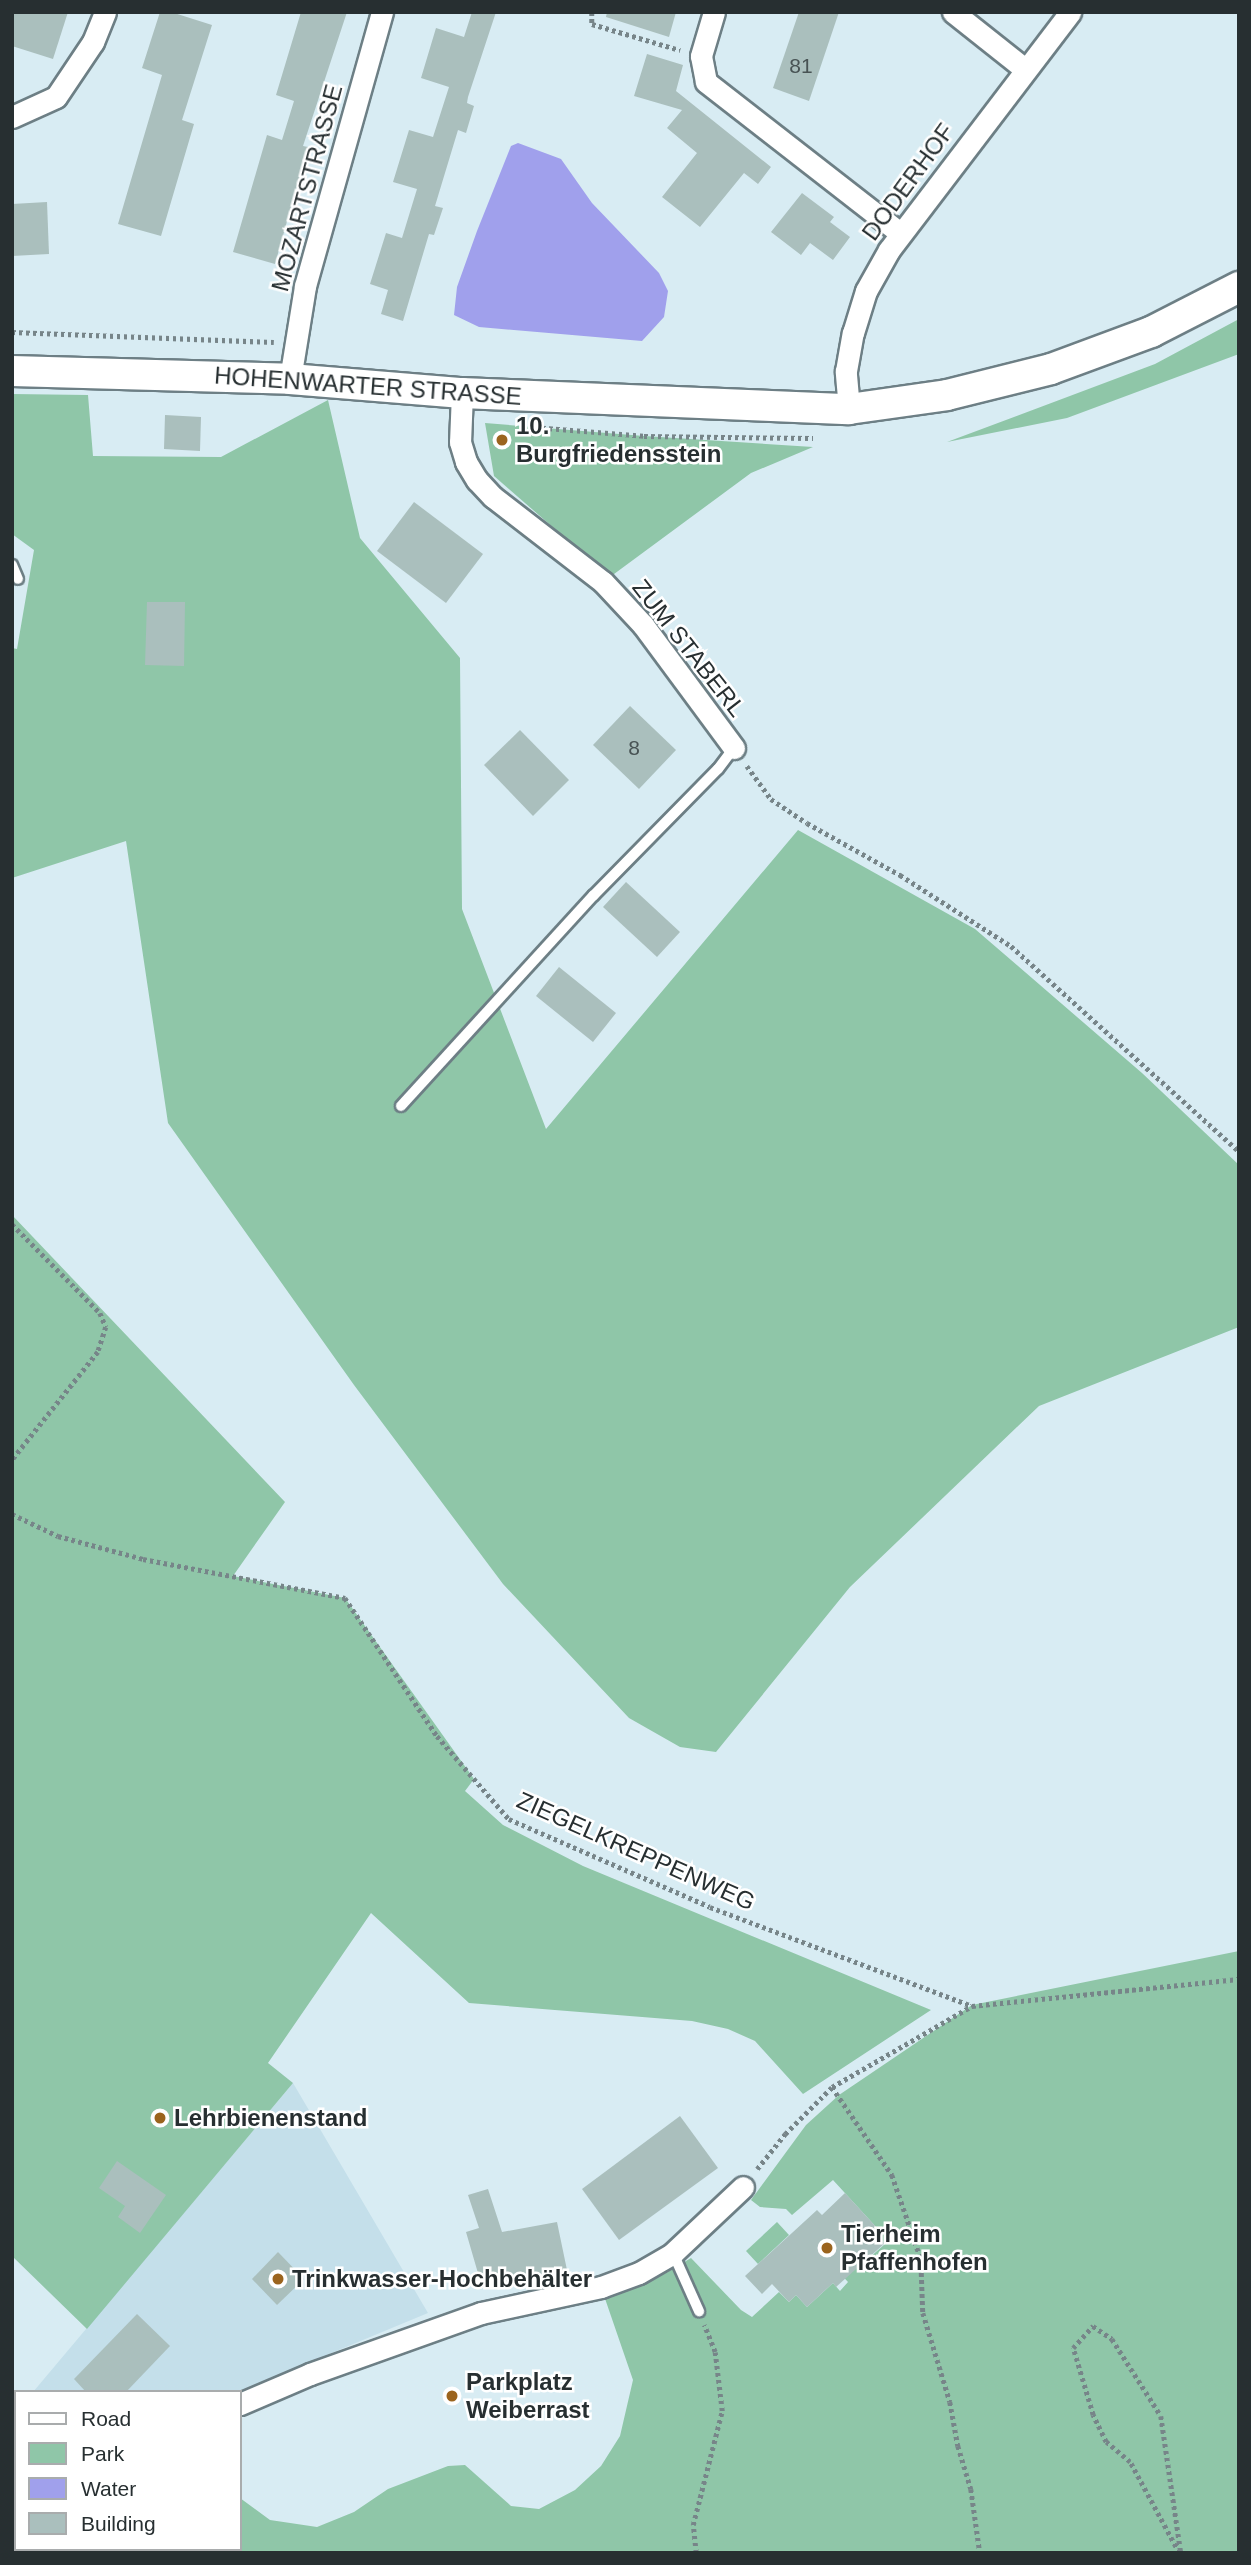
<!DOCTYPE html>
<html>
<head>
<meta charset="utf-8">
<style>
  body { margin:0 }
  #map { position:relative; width:1251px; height:2565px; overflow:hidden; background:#d8ecf3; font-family:Arial,sans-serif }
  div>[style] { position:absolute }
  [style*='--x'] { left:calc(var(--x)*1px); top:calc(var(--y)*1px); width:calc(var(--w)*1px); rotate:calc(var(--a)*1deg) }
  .built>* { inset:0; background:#c4dfea }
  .green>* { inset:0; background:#8fc6a8 }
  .water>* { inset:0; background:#a0a0ec }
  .building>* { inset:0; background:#aabfbd }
  .path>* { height:4.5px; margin-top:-2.25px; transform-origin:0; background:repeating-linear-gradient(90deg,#778589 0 3.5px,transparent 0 7px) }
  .roads { filter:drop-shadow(2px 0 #6d7f85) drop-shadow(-2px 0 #6d7f85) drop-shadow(0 2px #6d7f85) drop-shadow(0 -2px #6d7f85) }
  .lane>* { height:10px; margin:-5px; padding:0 5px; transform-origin:5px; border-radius:5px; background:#fff }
  .street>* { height:21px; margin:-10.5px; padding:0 10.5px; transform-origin:10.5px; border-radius:10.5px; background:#fff }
  .secondary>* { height:30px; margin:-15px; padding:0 15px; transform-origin:15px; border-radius:15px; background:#fff }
  .dots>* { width:19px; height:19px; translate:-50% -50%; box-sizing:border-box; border:4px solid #fff; border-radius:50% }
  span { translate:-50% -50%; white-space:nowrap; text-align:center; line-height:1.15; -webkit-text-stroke:5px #fff; paint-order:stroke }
  .number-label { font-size:21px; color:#485354 }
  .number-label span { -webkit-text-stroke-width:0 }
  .street-label { font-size:24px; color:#272f31 }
  .poi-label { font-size:24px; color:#272f31; font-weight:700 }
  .left { translate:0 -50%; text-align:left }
  .frame { position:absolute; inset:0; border:14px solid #272f31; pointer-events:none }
  .legend { position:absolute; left:14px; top:2390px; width:228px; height:161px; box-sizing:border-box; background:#fff; border:2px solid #a9acad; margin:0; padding:9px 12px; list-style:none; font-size:21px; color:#272f31 }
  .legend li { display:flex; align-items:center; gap:14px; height:35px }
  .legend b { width:35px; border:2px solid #a9acad }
</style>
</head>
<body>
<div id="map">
  <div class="built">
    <i style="clip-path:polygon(293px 2083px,428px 2313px,305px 2364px,240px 2395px,240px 2392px,33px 2392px)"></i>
  </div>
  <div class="green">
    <i style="clip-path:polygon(1239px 319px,1239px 354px,1067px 418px,947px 442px,1155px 364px)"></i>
    <i style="clip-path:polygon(12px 394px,88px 395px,93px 456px,221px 457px,328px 400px,360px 538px,460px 658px,462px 909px,546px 1129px,798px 830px,975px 929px,1142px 1073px,1239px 1165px,1239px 1327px,1039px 1406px,850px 1587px,716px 1752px,680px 1747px,629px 1718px,503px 1584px,354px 1385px,168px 1123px,126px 841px,12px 878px,12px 648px,17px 649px,34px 550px,12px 534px)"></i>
    <i style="clip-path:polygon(485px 423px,644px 436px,813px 447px,751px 473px,610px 577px,494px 476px)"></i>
    <i style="clip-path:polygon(12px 1215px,285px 1502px,233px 1576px,345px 1598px,474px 1779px,465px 1791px,503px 1825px,583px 1866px,931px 2010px,803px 2094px,755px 2041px,728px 2029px,692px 2021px,469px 2003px,371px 1913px,268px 2063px,293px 2083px,87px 2329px,12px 2256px)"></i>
    <i style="clip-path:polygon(1239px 1951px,1239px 2553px,55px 2553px,56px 2549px,240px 2549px,240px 2498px,270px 2520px,317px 2527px,354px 2512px,388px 2489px,448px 2466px,465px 2465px,511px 2506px,539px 2509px,575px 2490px,601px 2466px,620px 2436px,633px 2380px,601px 2287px,666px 2273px,691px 2258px,741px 2310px,752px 2317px,779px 2292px,789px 2302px,796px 2295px,807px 2307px,833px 2283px,840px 2291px,848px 2282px,835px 2268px,861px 2265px,885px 2244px,874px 2231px,877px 2228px,833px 2180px,792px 2215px,786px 2209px,760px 2207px,751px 2200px,806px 2125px,839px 2095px,972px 2005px)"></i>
    <i style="clip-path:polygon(777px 2222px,789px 2235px,758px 2264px,746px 2251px)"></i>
  </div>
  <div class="water">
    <i style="clip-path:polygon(518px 143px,561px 159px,592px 203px,659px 273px,668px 291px,664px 317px,642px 341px,479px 327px,454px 315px,457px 287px,477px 231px,511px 146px)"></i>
  </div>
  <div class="building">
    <i style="clip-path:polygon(12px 12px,68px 12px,53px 59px,12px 46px)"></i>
    <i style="clip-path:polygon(160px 12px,171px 12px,212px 25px,182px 120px,194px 124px,161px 236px,118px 224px,162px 75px,142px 68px)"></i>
    <i style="clip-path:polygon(301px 12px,347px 12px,303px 146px,308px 147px,275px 264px,233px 252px,267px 135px,282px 140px,294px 101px,276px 95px)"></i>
    <i style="clip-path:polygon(472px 12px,496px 12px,468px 97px,467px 103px,474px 106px,466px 133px,458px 130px,435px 206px,443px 208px,434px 235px,429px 234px,403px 321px,381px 314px,388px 290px,370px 284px,386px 233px,402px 238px,417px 189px,393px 182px,409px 130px,433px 137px,449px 87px,421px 78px,436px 28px,464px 37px)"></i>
    <i style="clip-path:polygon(607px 12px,676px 12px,669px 37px,606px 17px)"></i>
    <i style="clip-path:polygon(799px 12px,839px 12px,809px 101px,773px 88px)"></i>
    <i style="clip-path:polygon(647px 54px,683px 65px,676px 91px,771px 167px,758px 184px,744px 173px,700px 227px,662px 197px,697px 153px,667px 128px,682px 110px,634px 96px)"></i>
    <i style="clip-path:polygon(802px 193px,834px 217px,830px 222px,850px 237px,833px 260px,810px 243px,801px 255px,771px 232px)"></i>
    <i style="clip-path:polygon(47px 202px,49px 254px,12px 256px,12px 204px)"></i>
    <i style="clip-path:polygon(165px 415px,201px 417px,200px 451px,164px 449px)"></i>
    <i style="clip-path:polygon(414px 502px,483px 554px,446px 603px,377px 551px)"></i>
    <i style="clip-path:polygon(147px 602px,185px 602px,184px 666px,145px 665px)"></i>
    <i style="clip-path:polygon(630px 706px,676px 750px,639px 789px,593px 745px)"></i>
    <i style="clip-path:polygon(520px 730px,569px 780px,533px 816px,484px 765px)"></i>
    <i style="clip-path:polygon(626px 882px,680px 932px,657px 957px,603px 907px)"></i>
    <i style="clip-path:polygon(559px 967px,616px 1013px,593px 1042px,536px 996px)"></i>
    <i style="clip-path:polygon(680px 2116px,718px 2168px,619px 2240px,582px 2189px)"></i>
    <i style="clip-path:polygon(117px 2161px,166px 2195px,140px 2233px,118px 2217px,125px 2206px,99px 2188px)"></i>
    <i style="clip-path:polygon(488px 2189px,502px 2232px,557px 2222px,567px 2270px,482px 2287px,466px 2232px,479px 2228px,468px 2195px)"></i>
    <i style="clip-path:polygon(845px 2193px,877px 2228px,874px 2231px,885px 2243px,836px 2287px,833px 2283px,807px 2307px,796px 2295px,789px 2302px,772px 2284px,762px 2294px,745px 2276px,817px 2210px,822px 2215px)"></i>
    <i style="clip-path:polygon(278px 2252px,304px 2279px,277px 2305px,252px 2279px)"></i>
    <i style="clip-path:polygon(137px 2314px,170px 2346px,126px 2392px,86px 2392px,74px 2379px)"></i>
  </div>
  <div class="path">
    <i style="--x:592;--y:12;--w:12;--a:90"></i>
    <i style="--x:592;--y:24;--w:92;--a:16.5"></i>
    <i style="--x:12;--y:332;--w:262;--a:2.2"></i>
    <i style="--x:521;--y:426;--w:123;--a:4.6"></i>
    <i style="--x:644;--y:436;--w:169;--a:0.7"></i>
    <i style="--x:747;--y:766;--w:41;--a:54"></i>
    <i style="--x:771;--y:799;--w:43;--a:33.7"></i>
    <i style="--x:807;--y:823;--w:107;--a:29.2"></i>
    <i style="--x:900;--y:875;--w:132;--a:32.6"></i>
    <i style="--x:1011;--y:946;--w:307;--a:42"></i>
    <i style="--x:12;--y:1224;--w:125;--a:45.3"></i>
    <i style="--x:100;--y:1313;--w:15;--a:67"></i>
    <i style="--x:106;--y:1327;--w:26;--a:108"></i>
    <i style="--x:98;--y:1352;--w:138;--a:128.5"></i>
    <i style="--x:12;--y:1514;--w:51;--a:25.6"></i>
    <i style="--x:58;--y:1536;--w:88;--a:15.1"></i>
    <i style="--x:143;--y:1559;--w:206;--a:10.9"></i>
    <i style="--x:345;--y:1598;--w:166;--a:56.3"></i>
    <i style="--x:437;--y:1736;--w:110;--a:49.1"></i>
    <i style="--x:509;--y:1819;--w:219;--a:23.6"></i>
    <i style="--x:710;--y:1907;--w:280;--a:20.7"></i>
    <i style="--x:832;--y:2087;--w:107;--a:55.7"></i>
    <i style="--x:892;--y:2175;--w:89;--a:71"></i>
    <i style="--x:921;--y:2259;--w:54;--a:87.9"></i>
    <i style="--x:923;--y:2313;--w:93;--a:73.1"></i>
    <i style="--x:950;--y:2402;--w:45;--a:79.7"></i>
    <i style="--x:958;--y:2446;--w:45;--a:73.2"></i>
    <i style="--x:971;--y:2489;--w:65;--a:82"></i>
    <i style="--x:757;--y:2169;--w:45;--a:-51.3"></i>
    <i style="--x:785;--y:2134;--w:66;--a:-45"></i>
    <i style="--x:832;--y:2087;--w:162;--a:-30.1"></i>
    <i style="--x:972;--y:2006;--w:268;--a:-5.8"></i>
    <i style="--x:696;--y:2553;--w:28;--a:-96"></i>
    <i style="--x:693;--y:2525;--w:118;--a:-75.7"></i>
    <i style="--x:722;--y:2411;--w:59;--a:-96.8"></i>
    <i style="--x:715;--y:2352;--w:29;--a:-112"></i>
    <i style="--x:1179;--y:2553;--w:103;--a:-118.3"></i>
    <i style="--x:1130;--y:2462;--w:31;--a:-140"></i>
    <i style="--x:1106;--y:2442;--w:30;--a:-116"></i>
    <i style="--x:1093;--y:2415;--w:70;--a:-106.6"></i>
    <i style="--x:1073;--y:2348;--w:30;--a:-48"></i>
    <i style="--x:1093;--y:2326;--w:23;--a:34"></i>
    <i style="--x:1112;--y:2339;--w:91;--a:57.5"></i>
    <i style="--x:1161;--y:2416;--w:138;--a:81.7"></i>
  </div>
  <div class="roads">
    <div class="lane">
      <i style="--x:12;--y:565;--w:15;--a:67"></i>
      <i style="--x:401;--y:1106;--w:285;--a:-47.6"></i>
      <i style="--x:593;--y:896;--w:178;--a:-45.5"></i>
      <i style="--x:718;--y:769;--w:26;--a:-53"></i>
      <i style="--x:673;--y:2253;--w:64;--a:65.9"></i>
      <i style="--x:12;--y:2495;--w:4;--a:14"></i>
    </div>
    <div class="street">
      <i style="--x:714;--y:12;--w:46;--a:106.5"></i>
      <i style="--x:701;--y:56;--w:26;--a:79"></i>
      <i style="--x:706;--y:82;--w:246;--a:37.9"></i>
      <i style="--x:953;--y:12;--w:92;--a:38.4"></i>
      <i style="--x:12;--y:117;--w:48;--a:-24.4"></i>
      <i style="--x:56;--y:97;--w:66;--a:-56.1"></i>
      <i style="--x:93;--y:42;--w:32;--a:-68"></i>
      <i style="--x:290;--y:379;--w:94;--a:-80.8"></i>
      <i style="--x:305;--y:286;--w:285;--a:-74.3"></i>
      <i style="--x:462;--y:393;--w:49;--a:92.3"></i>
      <i style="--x:460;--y:442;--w:21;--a:73"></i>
      <i style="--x:466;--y:462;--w:21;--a:59"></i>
      <i style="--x:477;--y:480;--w:23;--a:47"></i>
      <i style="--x:493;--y:497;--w:139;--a:37.7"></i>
      <i style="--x:603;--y:582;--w:59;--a:47.1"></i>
      <i style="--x:643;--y:625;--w:153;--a:53.5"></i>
      <i style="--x:849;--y:409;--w:38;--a:-95"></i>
      <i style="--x:846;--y:371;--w:39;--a:-80"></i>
      <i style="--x:853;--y:333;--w:44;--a:-72.8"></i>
      <i style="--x:866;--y:291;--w:47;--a:-60.7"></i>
      <i style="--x:889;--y:250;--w:299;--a:-52.7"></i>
      <i style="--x:240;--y:2404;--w:76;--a:-23.2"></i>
      <i style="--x:310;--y:2374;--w:182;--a:-19.6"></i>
      <i style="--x:481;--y:2313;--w:123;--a:-12.2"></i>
      <i style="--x:601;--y:2287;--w:40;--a:-20.2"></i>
      <i style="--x:639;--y:2273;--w:39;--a:-30"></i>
      <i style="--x:673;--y:2253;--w:96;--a:-43.3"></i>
      <i style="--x:31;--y:2553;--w:4;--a:-63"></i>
    </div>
    <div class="secondary">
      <i style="--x:12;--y:371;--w:278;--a:1.6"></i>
      <i style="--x:290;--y:379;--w:173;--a:4.7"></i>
      <i style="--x:462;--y:393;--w:387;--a:2.4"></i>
      <i style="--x:849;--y:409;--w:99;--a:-8.1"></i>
      <i style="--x:947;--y:395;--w:107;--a:-14"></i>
      <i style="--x:1051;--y:369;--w:107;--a:-20.3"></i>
      <i style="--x:1151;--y:332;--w:99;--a:-27.1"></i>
    </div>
  </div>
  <div class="dots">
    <i style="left:502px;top:440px;background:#9b641e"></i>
    <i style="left:160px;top:2118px;background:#9b641e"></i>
    <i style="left:827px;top:2248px;background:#9b641e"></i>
    <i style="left:278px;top:2279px;background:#9b641e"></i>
    <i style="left:452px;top:2396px;background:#9b641e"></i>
  </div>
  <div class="number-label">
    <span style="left:801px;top:66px">81</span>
    <span style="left:634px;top:748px">8</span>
  </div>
  <div class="street-label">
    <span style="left:908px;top:182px;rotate:-54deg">DODERHOF</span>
    <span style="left:307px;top:188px;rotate:-75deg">MOZARTSTRASSE</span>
    <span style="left:368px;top:386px;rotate:4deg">HOHENWARTER STRASSE</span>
    <span style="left:689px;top:648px;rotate:52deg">ZUM STABERL</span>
    <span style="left:636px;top:1851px;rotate:24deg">ZIEGELKREPPENWEG</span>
  </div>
  <div class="poi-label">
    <span class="left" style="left:516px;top:440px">10.<br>Burgfriedensstein</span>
    <span class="left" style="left:174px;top:2118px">Lehrbienenstand</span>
    <span class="left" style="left:841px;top:2248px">Tierheim<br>Pfaffenhofen</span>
    <span class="left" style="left:292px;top:2279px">Trinkwasser-Hochbehälter</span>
    <span class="left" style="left:466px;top:2396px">Parkplatz<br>Weiberrast</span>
  </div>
  <div class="frame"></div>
  <ul class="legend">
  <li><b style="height:9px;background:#fff"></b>Road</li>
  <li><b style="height:19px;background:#8fc6a8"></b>Park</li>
  <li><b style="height:19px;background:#a0a0ec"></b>Water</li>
  <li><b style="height:19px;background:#aabfbd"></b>Building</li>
  </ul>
</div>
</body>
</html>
